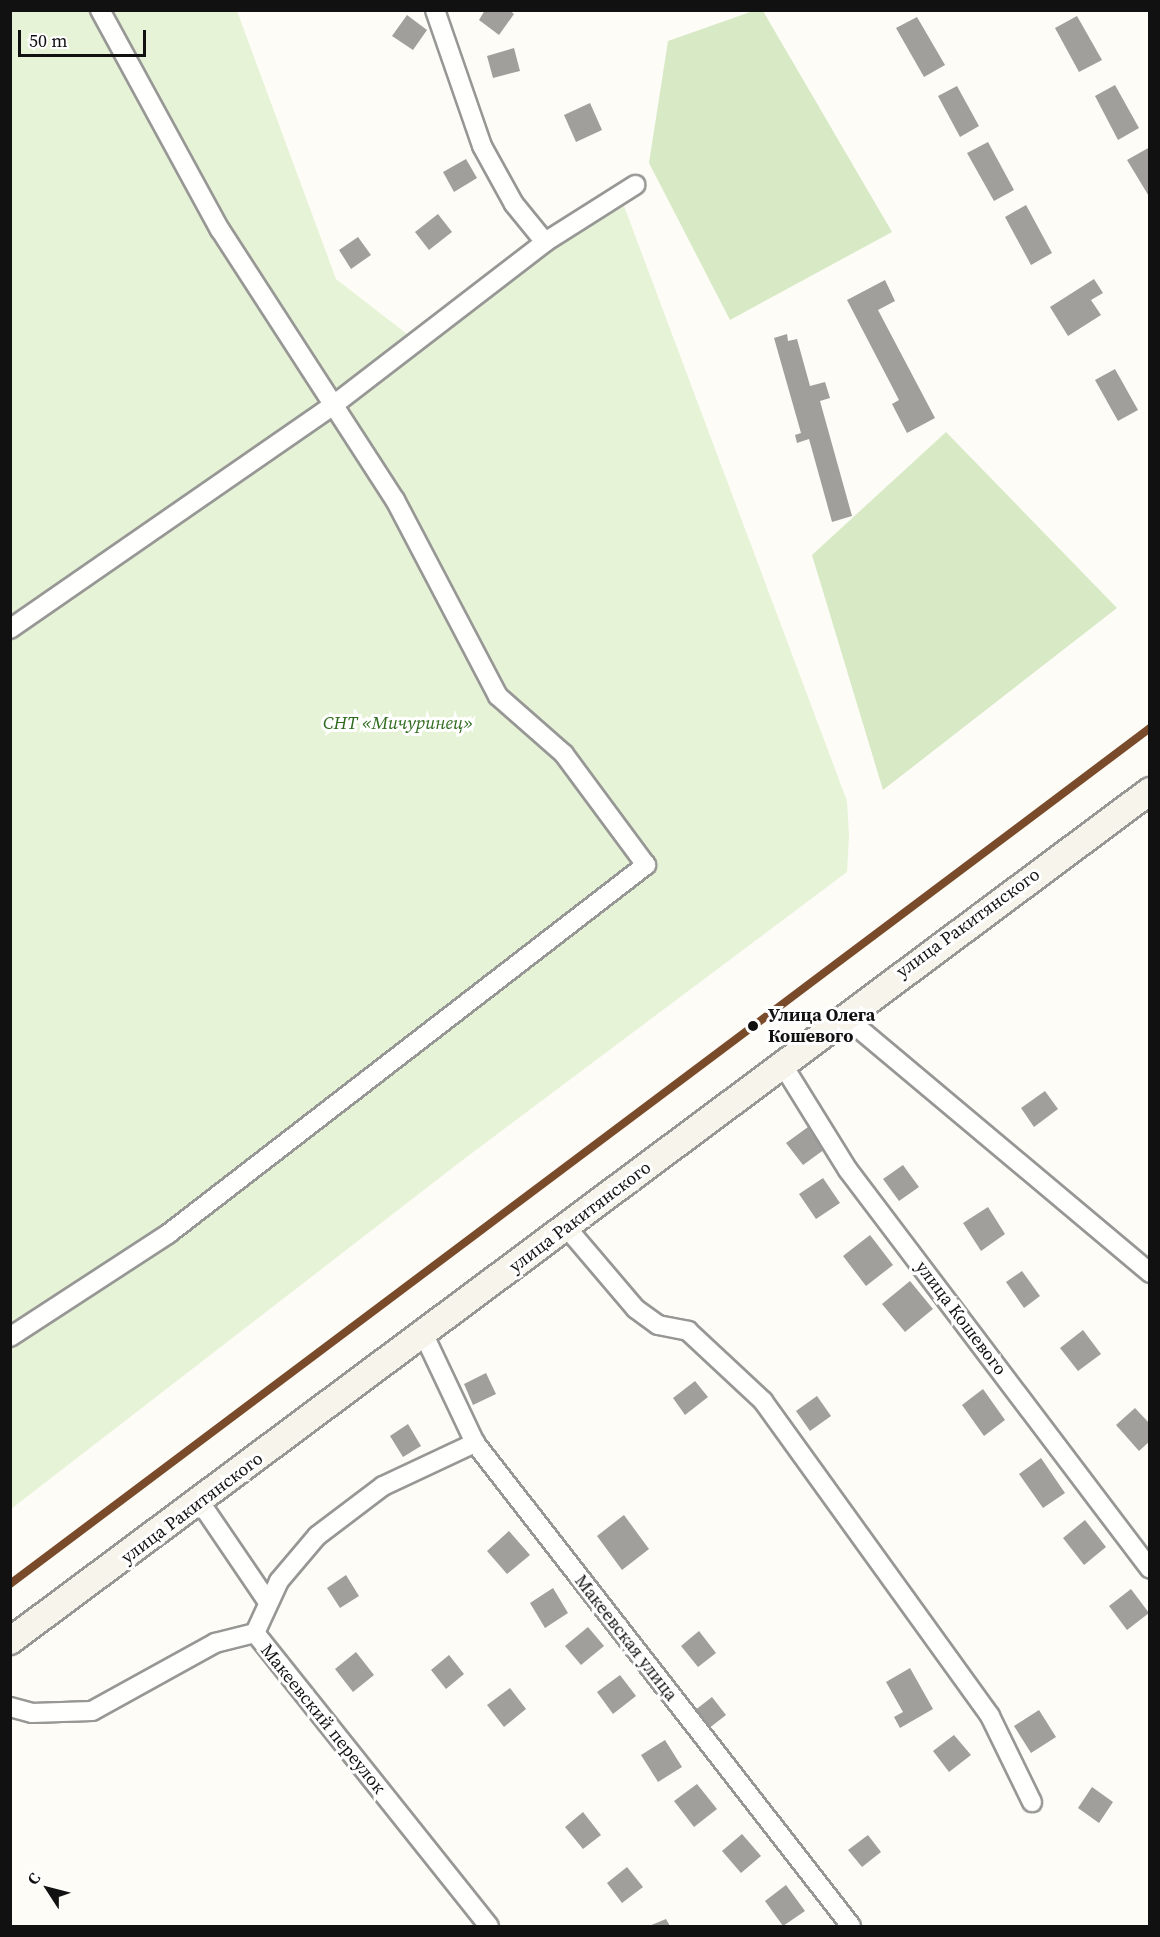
<!DOCTYPE html>
<html>
<head>
<meta charset="utf-8">
<style>
  body { margin:0 }
  #map { position:relative; width:1160px; height:1937px; overflow:hidden; background:#fdfcf7; font-family:"Source Serif 4",serif }
  div>[style] { position:absolute }
  [style*='--x'] { left:calc(var(--x)*1px); top:calc(var(--y)*1px); width:calc(var(--w)*1px); rotate:calc(var(--a)*1deg) }
  .green>* { inset:0; background:#e7f3d7 }
  .forest>* { inset:0; background:#d8eac5 }
  .building>* { inset:0; background:#a19f9c }
  .roads { filter:drop-shadow(2px 0 #979795) drop-shadow(-2px 0 #979795) drop-shadow(0 2px #979795) drop-shadow(0 -2px #979795) }
  .minor>* { height:18px; margin:-9px; padding:0 9px; transform-origin:9px; border-radius:9px; background:#fffffe }
  .secondary>* { height:26px; margin:-13px; padding:0 13px; transform-origin:13px; border-radius:13px; background:#f6f4eb }
  .tram-1>* { height:8px; margin:-4px; padding:0 4px; transform-origin:4px; border-radius:4px; background:#7a4b2a }
  .dots>* { width:16px; height:16px; translate:-50% -50%; box-sizing:border-box; border:3px solid #fff; border-radius:50% }
  span { translate:-50% -50%; white-space:nowrap; text-align:center; line-height:1.15; -webkit-text-stroke:6px #fff; paint-order:stroke }
  .park-label { font-size:18px; color:#2f6b1f; font-style:italic }
  .street-label { font-size:18px; color:#111 }
  .stop-label { font-size:18px; color:#111; font-weight:700 }
  .left { translate:0 -50%; text-align:left }
  .frame { position:absolute; inset:0; border:12px solid #111; pointer-events:none }
  .north { position:absolute; left:18px; top:1859px; width:60px; height:60px; -webkit-text-stroke:4px #fff; paint-order:stroke; rotate:306deg; font-size:16px; font-weight:700; line-height:24px; text-align:center; color:#111 }
  .north::after { content:''; display:block; margin:auto; width:21px; height:27px; background:#111; clip-path:polygon(50% 0,100% 100%,50% 72%,0 100%) }
  .scale { position:absolute; left:18px; top:30px; width:128px; height:27px; box-sizing:border-box; border:3px solid #111; border-top:0; padding-left:8px; font-size:18px; line-height:21px; white-space:nowrap; color:#111; -webkit-text-stroke:4px #fff; paint-order:stroke }
</style>
</head>
<body>
<div id="map">
  <div class="green">
    <i style="clip-path:polygon(11px 11px,237px 11px,336px 279px,407px 334px,624px 206px,847px 801px,849px 835px,847px 872px,464px 1159px,11px 1509px)"></i>
  </div>
  <div class="forest">
    <i style="clip-path:polygon(756px 10px,763px 11px,892px 232px,730px 320px,649px 163px,668px 41px)"></i>
    <i style="clip-path:polygon(946px 432px,1117px 608px,883px 790px,812px 555px)"></i>
  </div>
  <div class="building">
    <i style="clip-path:polygon(485px 10px,509px 10px,514px 14px,499px 35px,479px 20px)"></i>
    <i style="clip-path:polygon(407px 15px,427px 30px,413px 50px,392px 36px)"></i>
    <i style="clip-path:polygon(1077px 16px,1102px 60px,1079px 72px,1055px 28px)"></i>
    <i style="clip-path:polygon(917px 17px,945px 65px,924px 77px,896px 28px)"></i>
    <i style="clip-path:polygon(514px 48px,520px 71px,493px 78px,487px 56px)"></i>
    <i style="clip-path:polygon(1115px 85px,1139px 128px,1118px 140px,1095px 96px)"></i>
    <i style="clip-path:polygon(957px 86px,979px 126px,960px 137px,938px 96px)"></i>
    <i style="clip-path:polygon(590px 103px,602px 130px,576px 142px,564px 115px)"></i>
    <i style="clip-path:polygon(988px 142px,1014px 190px,994px 201px,967px 153px)"></i>
    <i style="clip-path:polygon(1150px 147px,1150px 198px,1127px 160px)"></i>
    <i style="clip-path:polygon(466px 159px,477px 178px,454px 192px,443px 172px)"></i>
    <i style="clip-path:polygon(1026px 205px,1052px 253px,1031px 265px,1005px 217px)"></i>
    <i style="clip-path:polygon(438px 214px,452px 232px,429px 250px,415px 232px)"></i>
    <i style="clip-path:polygon(358px 237px,371px 255px,351px 269px,339px 250px)"></i>
    <i style="clip-path:polygon(1094px 279px,1103px 293px,1091px 300px,1101px 315px,1068px 336px,1050px 307px)"></i>
    <i style="clip-path:polygon(885px 280px,895px 301px,878px 310px,935px 418px,907px 433px,892px 404px,899px 400px,847px 300px)"></i>
    <i style="clip-path:polygon(787px 334px,788px 341px,797px 339px,810px 386px,825px 382px,830px 398px,820px 401px,852px 516px,832px 522px,809px 439px,797px 443px,795px 435px,801px 433px,774px 338px)"></i>
    <i style="clip-path:polygon(1115px 369px,1138px 410px,1118px 421px,1095px 380px)"></i>
    <i style="clip-path:polygon(1045px 1091px,1058px 1109px,1034px 1127px,1021px 1108px)"></i>
    <i style="clip-path:polygon(808px 1127px,825px 1149px,803px 1165px,786px 1143px)"></i>
    <i style="clip-path:polygon(903px 1165px,919px 1187px,899px 1201px,883px 1179px)"></i>
    <i style="clip-path:polygon(823px 1178px,840px 1203px,816px 1219px,799px 1194px)"></i>
    <i style="clip-path:polygon(988px 1207px,1005px 1234px,981px 1251px,963px 1223px)"></i>
    <i style="clip-path:polygon(870px 1235px,893px 1265px,866px 1286px,843px 1256px)"></i>
    <i style="clip-path:polygon(1022px 1271px,1040px 1296px,1024px 1308px,1006px 1282px)"></i>
    <i style="clip-path:polygon(910px 1281px,933px 1309px,905px 1332px,882px 1304px)"></i>
    <i style="clip-path:polygon(1083px 1330px,1101px 1354px,1078px 1371px,1060px 1348px)"></i>
    <i style="clip-path:polygon(486px 1373px,496px 1394px,473px 1405px,464px 1384px)"></i>
    <i style="clip-path:polygon(695px 1381px,708px 1397px,685px 1415px,673px 1398px)"></i>
    <i style="clip-path:polygon(983px 1389px,1005px 1420px,984px 1436px,962px 1405px)"></i>
    <i style="clip-path:polygon(817px 1396px,831px 1416px,810px 1431px,796px 1411px)"></i>
    <i style="clip-path:polygon(1135px 1408px,1150px 1424px,1150px 1441px,1139px 1451px,1116px 1425px)"></i>
    <i style="clip-path:polygon(408px 1424px,421px 1446px,403px 1457px,390px 1436px)"></i>
    <i style="clip-path:polygon(1041px 1458px,1065px 1493px,1043px 1508px,1019px 1474px)"></i>
    <i style="clip-path:polygon(624px 1515px,649px 1549px,622px 1570px,597px 1536px)"></i>
    <i style="clip-path:polygon(1085px 1520px,1106px 1547px,1084px 1565px,1063px 1538px)"></i>
    <i style="clip-path:polygon(509px 1531px,530px 1555px,507px 1574px,487px 1551px)"></i>
    <i style="clip-path:polygon(346px 1575px,359px 1596px,340px 1608px,327px 1588px)"></i>
    <i style="clip-path:polygon(553px 1588px,568px 1613px,545px 1628px,530px 1603px)"></i>
    <i style="clip-path:polygon(1131px 1589px,1149px 1613px,1127px 1630px,1109px 1606px)"></i>
    <i style="clip-path:polygon(588px 1627px,604px 1646px,581px 1665px,565px 1646px)"></i>
    <i style="clip-path:polygon(699px 1631px,716px 1653px,698px 1667px,681px 1646px)"></i>
    <i style="clip-path:polygon(356px 1652px,374px 1675px,353px 1692px,335px 1669px)"></i>
    <i style="clip-path:polygon(449px 1655px,464px 1674px,446px 1689px,431px 1670px)"></i>
    <i style="clip-path:polygon(910px 1668px,933px 1709px,900px 1728px,894px 1717px,903px 1712px,886px 1682px)"></i>
    <i style="clip-path:polygon(620px 1675px,636px 1696px,613px 1714px,597px 1692px)"></i>
    <i style="clip-path:polygon(510px 1688px,526px 1709px,504px 1727px,487px 1705px)"></i>
    <i style="clip-path:polygon(712px 1697px,726px 1715px,708px 1729px,694px 1711px)"></i>
    <i style="clip-path:polygon(1039px 1710px,1056px 1737px,1031px 1753px,1014px 1726px)"></i>
    <i style="clip-path:polygon(954px 1735px,971px 1755px,949px 1772px,933px 1751px)"></i>
    <i style="clip-path:polygon(665px 1740px,682px 1767px,658px 1782px,641px 1755px)"></i>
    <i style="clip-path:polygon(697px 1784px,717px 1809px,694px 1827px,674px 1801px)"></i>
    <i style="clip-path:polygon(1092px 1787px,1113px 1802px,1099px 1823px,1078px 1808px)"></i>
    <i style="clip-path:polygon(583px 1812px,601px 1835px,583px 1849px,565px 1827px)"></i>
    <i style="clip-path:polygon(742px 1834px,761px 1856px,741px 1873px,722px 1851px)"></i>
    <i style="clip-path:polygon(868px 1835px,881px 1852px,862px 1867px,848px 1850px)"></i>
    <i style="clip-path:polygon(627px 1867px,643px 1887px,622px 1903px,607px 1883px)"></i>
    <i style="clip-path:polygon(786px 1885px,805px 1911px,783px 1926px,765px 1901px)"></i>
    <i style="clip-path:polygon(666px 1919px,670px 1926px,649px 1926px)"></i>
  </div>
  <div class="roads">
    <div class="minor">
      <i style="--x:435;--y:10;--w:144;--a:70.9"></i>
      <i style="--x:482;--y:146;--w:66;--a:61.1"></i>
      <i style="--x:514;--y:204;--w:49;--a:50.8"></i>
      <i style="--x:10;--y:629;--w:395;--a:-34.7"></i>
      <i style="--x:335;--y:404;--w:265;--a:-37.6"></i>
      <i style="--x:545;--y:242;--w:107;--a:-32.3"></i>
      <i style="--x:844;--y:1016;--w:400;--a:40"></i>
      <i style="--x:781;--y:1062;--w:127;--a:58.2"></i>
      <i style="--x:848;--y:1170;--w:500;--a:52.88"></i>
      <i style="--x:567;--y:1228;--w:106;--a:49.6"></i>
      <i style="--x:636;--y:1309;--w:27;--a:36"></i>
      <i style="--x:658;--y:1325;--w:31;--a:11"></i>
      <i style="--x:688;--y:1331;--w:103;--a:43"></i>
      <i style="--x:763;--y:1401;--w:388;--a:54.2"></i>
      <i style="--x:990;--y:1716;--w:96;--a:64"></i>
      <i style="--x:424;--y:1335;--w:119;--a:64.7"></i>
      <i style="--x:475;--y:1443;--w:612;--a:52.1"></i>
      <i style="--x:10;--y:1337;--w:189;--a:-33.1"></i>
      <i style="--x:168;--y:1234;--w:604;--a:-37.67"></i>
      <i style="--x:646;--y:865;--w:138;--a:-126.5"></i>
      <i style="--x:564;--y:754;--w:88;--a:-138.7"></i>
      <i style="--x:498;--y:696;--w:221;--a:-117.7"></i>
      <i style="--x:395;--y:500;--w:322;--a:-122.9"></i>
      <i style="--x:220;--y:230;--w:251;--a:-118.6"></i>
      <i style="--x:200;--y:1502;--w:121;--a:55.8"></i>
      <i style="--x:255;--y:1633;--w:57;--a:-65.2"></i>
      <i style="--x:279;--y:1581;--w:59;--a:-49.8"></i>
      <i style="--x:317;--y:1536;--w:83;--a:-37.1"></i>
      <i style="--x:383;--y:1486;--w:102;--a:-25.1"></i>
      <i style="--x:10;--y:1707;--w:23;--a:15"></i>
      <i style="--x:32;--y:1713;--w:60;--a:-1.9"></i>
      <i style="--x:92;--y:1711;--w:141;--a:-28.9"></i>
      <i style="--x:215;--y:1643;--w:41;--a:-14"></i>
      <i style="--x:255;--y:1633;--w:375;--a:51.4"></i>
    </div>
    <div class="secondary">
      <i style="--x:10;--y:1641;--w:1422;--a:-36.71"></i>
    </div>
  </div>
  <div class="tram-1">
    <i style="--x:10;--y:1584;--w:1426;--a:-36.9"></i>
  </div>
  <div class="dots">
    <i style="left:753px;top:1026px;background:#111"></i>
  </div>
  <div class="park-label">
    <span style="left:398px;top:723px">СНТ «Мичуринец»</span>
  </div>
  <div class="street-label">
    <span style="left:968px;top:923px;rotate:-36deg">улица Ракитянского</span>
    <span style="left:580px;top:1217px;rotate:-37deg">улица Ракитянского</span>
    <span style="left:961px;top:1318px;rotate:53deg">улица Кошевого</span>
    <span style="left:192px;top:1508px;rotate:-37deg">улица Ракитянского</span>
    <span style="left:626px;top:1638px;rotate:52deg">Макеевская улица</span>
    <span style="left:323px;top:1719px;rotate:51deg">Макеевский переулок</span>
  </div>
  <div class="stop-label">
    <span class="left" style="left:768px;top:1026px">Улица Олега<br>Кошевого</span>
  </div>
  <div class="frame"></div>
  <div class="north">С</div>
  <div class="scale">50 m</div>
</div>
</body>
</html>
